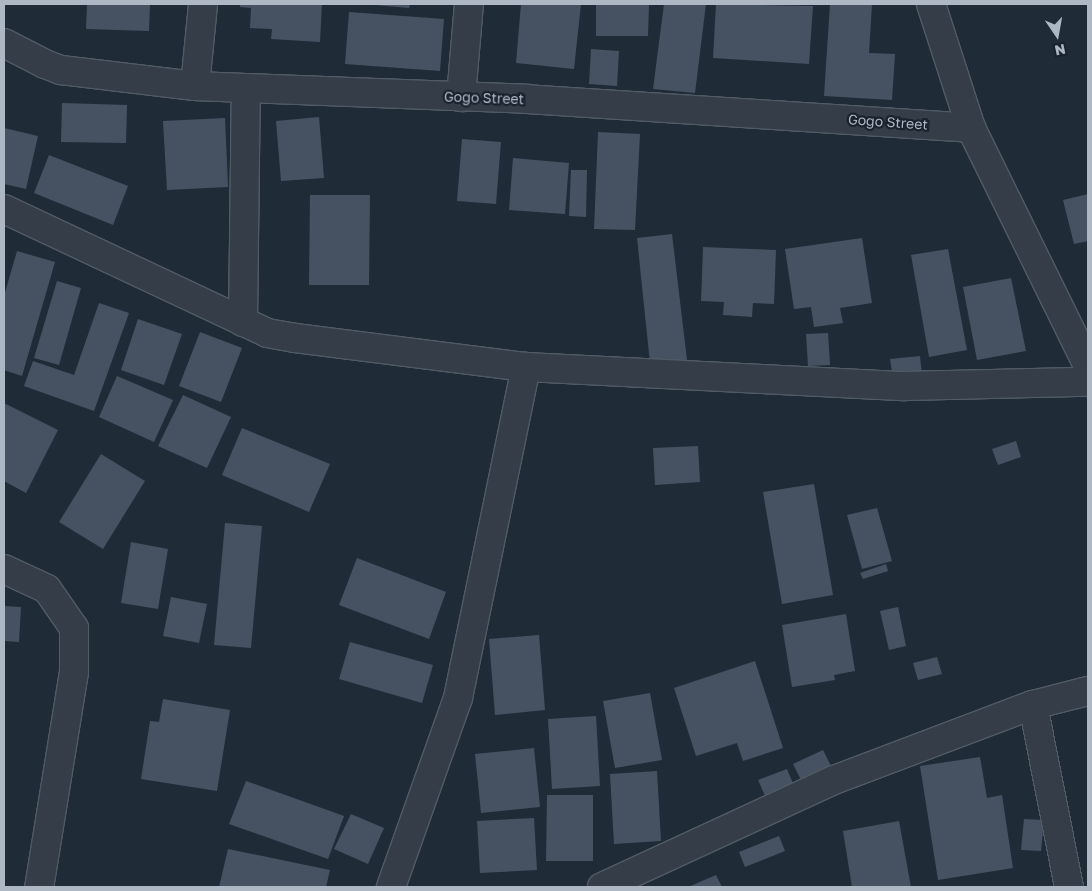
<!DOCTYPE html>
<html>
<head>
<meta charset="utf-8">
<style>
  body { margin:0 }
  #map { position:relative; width:1092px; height:891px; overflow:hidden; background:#202b38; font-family:"Golos Text",sans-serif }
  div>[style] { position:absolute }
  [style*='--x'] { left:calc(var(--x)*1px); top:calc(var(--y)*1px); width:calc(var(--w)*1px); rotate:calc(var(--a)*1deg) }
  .building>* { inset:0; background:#465262 }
  .roads { filter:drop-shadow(1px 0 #515b66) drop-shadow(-1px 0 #515b66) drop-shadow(0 1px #515b66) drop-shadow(0 -1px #515b66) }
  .minor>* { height:28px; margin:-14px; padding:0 14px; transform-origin:14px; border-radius:14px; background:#343d48 }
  span { translate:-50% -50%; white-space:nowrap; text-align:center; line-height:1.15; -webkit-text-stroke:4.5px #19222d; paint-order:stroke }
  .street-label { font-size:14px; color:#aeb8c5 }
  .frame { position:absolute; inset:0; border:5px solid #aeb8c5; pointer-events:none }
  .north { position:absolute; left:1032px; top:10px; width:50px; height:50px; -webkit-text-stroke:4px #19222d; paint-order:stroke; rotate:168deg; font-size:14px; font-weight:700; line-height:20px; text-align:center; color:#aeb8c5 }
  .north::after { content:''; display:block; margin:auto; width:18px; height:22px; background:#aeb8c5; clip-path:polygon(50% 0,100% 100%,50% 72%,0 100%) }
</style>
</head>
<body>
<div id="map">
  <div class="building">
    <i style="clip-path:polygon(87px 4px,150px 4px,149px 31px,86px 29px)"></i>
    <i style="clip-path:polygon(240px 4px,322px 4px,320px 42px,271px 39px,272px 29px,250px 28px,251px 8px,240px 7px)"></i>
    <i style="clip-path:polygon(363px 4px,410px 4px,409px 8px)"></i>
    <i style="clip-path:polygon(521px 4px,581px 4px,574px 69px,516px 63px)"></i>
    <i style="clip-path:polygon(596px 4px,649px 4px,648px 36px,596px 36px)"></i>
    <i style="clip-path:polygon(664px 4px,706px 4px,695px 93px,653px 89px)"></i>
    <i style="clip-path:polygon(716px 4px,813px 6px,809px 64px,713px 58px)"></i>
    <i style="clip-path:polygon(830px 4px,872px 4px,869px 53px,895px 54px,892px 100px,824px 96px)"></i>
    <i style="clip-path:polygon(349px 12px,444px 19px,440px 71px,345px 64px)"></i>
    <i style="clip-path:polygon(591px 49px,619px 51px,617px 86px,589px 84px)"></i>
    <i style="clip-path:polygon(62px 103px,127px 105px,126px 143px,61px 142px)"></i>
    <i style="clip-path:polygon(319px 117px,324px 178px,281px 181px,276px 121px)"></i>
    <i style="clip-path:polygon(225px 118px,228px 187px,167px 190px,163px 121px)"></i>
    <i style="clip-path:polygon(4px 128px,38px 136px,26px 189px,4px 184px)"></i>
    <i style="clip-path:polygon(598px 132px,640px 134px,635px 230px,594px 229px)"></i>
    <i style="clip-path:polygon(462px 139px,501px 142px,496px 204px,457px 201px)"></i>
    <i style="clip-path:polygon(49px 155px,128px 186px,113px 225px,34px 193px)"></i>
    <i style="clip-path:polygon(513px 158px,569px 163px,565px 214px,509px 210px)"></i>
    <i style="clip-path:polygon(571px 170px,587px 170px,586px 217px,569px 216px)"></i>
    <i style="clip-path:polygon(1088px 194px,1088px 241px,1074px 244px,1063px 200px)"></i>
    <i style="clip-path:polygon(310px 195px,370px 195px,369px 285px,309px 285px)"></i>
    <i style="clip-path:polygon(672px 234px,687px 360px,650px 363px,637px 238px)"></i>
    <i style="clip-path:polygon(862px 238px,872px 303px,840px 308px,843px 323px,814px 327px,811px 307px,794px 309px,785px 249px)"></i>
    <i style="clip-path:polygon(703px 247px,776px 250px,774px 304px,753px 303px,752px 317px,723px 315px,724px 302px,701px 301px)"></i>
    <i style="clip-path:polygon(948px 249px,967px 350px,929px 357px,911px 255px)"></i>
    <i style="clip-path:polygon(17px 251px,55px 262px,22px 376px,4px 370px,4px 296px)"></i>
    <i style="clip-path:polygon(1011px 278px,1026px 351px,977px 360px,963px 287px)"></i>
    <i style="clip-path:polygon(57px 281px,81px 288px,59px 365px,34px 358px)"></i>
    <i style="clip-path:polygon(99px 303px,129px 313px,94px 411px,24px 386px,33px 361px,74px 375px)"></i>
    <i style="clip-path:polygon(138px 319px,182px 334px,164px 385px,121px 370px)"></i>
    <i style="clip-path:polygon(200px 332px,242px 348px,221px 402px,179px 386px)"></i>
    <i style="clip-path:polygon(828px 333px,830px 365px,808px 366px,806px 334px)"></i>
    <i style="clip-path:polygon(920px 356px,922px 375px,893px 378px,890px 359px)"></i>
    <i style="clip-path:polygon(117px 376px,173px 400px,154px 442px,99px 417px)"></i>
    <i style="clip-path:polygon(183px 395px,231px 417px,207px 468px,158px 446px)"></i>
    <i style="clip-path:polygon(4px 403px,58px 430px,26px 493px,4px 481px)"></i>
    <i style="clip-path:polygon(242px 428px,330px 464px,309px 512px,222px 475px)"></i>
    <i style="clip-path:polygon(1016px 441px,1021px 457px,998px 465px,992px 449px)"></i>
    <i style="clip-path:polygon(698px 446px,700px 482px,655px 485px,653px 448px)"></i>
    <i style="clip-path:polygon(101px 454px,145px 481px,103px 549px,59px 522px)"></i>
    <i style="clip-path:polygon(814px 484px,833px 595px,782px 604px,763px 492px)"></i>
    <i style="clip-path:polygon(877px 508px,892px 561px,862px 569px,847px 515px)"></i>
    <i style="clip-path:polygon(225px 523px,262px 526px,251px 648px,214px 645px)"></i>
    <i style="clip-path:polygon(131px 542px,168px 549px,158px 609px,121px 603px)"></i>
    <i style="clip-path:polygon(357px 558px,446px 592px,429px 639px,339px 605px)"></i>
    <i style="clip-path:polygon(886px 564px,888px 571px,863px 579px,860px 573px)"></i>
    <i style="clip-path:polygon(171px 597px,207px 604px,199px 643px,163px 636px)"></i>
    <i style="clip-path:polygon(4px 606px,21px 607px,19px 642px,4px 641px)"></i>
    <i style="clip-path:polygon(898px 607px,906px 646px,889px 650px,880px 611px)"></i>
    <i style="clip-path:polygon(846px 614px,855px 671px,834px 675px,835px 680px,792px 687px,782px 625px)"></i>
    <i style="clip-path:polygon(539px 635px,545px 710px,495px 715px,489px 639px)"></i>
    <i style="clip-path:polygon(350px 642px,433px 665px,422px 703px,339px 679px)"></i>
    <i style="clip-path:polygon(937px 657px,942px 674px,918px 680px,913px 663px)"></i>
    <i style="clip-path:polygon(755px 661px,783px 748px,743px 761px,737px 743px,696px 756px,674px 688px)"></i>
    <i style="clip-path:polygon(650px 693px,662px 760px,615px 768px,603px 701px)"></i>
    <i style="clip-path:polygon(163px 699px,230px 710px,217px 791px,141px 779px,150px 721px,159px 722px)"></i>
    <i style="clip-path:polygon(596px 716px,600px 786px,552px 789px,548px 719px)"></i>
    <i style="clip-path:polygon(534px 748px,540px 807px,481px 813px,475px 754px)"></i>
    <i style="clip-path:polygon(823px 750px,833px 770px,803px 784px,793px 764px)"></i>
    <i style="clip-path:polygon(980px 757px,987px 798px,1002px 795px,1013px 868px,938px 880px,920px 766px)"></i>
    <i style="clip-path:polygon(787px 769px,794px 786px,766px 798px,758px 780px)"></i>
    <i style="clip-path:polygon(657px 771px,661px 841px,614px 844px,610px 774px)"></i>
    <i style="clip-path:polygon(246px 781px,344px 816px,328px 859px,229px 824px)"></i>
    <i style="clip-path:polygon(547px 795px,593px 795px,593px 861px,546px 861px)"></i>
    <i style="clip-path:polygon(351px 814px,384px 828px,368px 864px,334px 849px)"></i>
    <i style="clip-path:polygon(534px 818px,537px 870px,480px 873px,477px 821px)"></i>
    <i style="clip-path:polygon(1024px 819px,1044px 820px,1041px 851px,1021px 850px)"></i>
    <i style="clip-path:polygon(899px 821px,911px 887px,852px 887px,843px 831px)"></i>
    <i style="clip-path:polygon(779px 836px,785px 851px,745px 867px,739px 852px)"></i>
    <i style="clip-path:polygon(228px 849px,330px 870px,326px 887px,219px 887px)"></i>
    <i style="clip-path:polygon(716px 875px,722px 887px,688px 887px)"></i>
  </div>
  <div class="roads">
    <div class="minor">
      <i style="--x:931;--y:4;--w:130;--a:72.1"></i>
      <i style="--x:971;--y:128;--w:265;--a:63.8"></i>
      <i style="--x:4;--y:43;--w:46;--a:27.1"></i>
      <i style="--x:45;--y:64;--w:17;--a:21"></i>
      <i style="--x:61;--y:70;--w:135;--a:6.8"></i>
      <i style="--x:195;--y:86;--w:331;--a:2.2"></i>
      <i style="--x:526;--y:99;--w:446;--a:3.7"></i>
      <i style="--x:195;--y:86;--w:82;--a:-84.4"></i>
      <i style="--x:461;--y:97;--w:93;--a:-85.1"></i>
      <i style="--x:4;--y:209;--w:291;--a:25.2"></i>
      <i style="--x:267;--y:333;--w:28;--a:10"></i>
      <i style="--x:295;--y:338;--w:233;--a:7.2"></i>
      <i style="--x:526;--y:367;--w:379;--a:2.9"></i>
      <i style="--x:905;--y:386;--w:183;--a:-1.3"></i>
      <i style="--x:243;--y:322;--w:233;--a:-89.3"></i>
      <i style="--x:4;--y:569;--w:47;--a:24.9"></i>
      <i style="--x:47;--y:589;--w:47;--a:55.3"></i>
      <i style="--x:74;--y:628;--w:44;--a:90"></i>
      <i style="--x:74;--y:672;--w:218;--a:99.2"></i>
      <i style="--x:1033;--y:705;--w:186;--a:78.8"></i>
      <i style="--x:391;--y:887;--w:201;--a:-70.5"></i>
      <i style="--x:458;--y:698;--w:338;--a:-78.4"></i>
      <i style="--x:602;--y:887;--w:255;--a:-24.8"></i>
      <i style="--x:834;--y:780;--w:213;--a:-20.7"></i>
      <i style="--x:1033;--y:705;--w:57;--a:-14.3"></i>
    </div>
  </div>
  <div class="street-label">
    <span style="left:484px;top:98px;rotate:2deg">Gogo Street</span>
    <span style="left:888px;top:122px;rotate:4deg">Gogo Street</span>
  </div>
  <div class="frame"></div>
  <div class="north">N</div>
</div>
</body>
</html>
